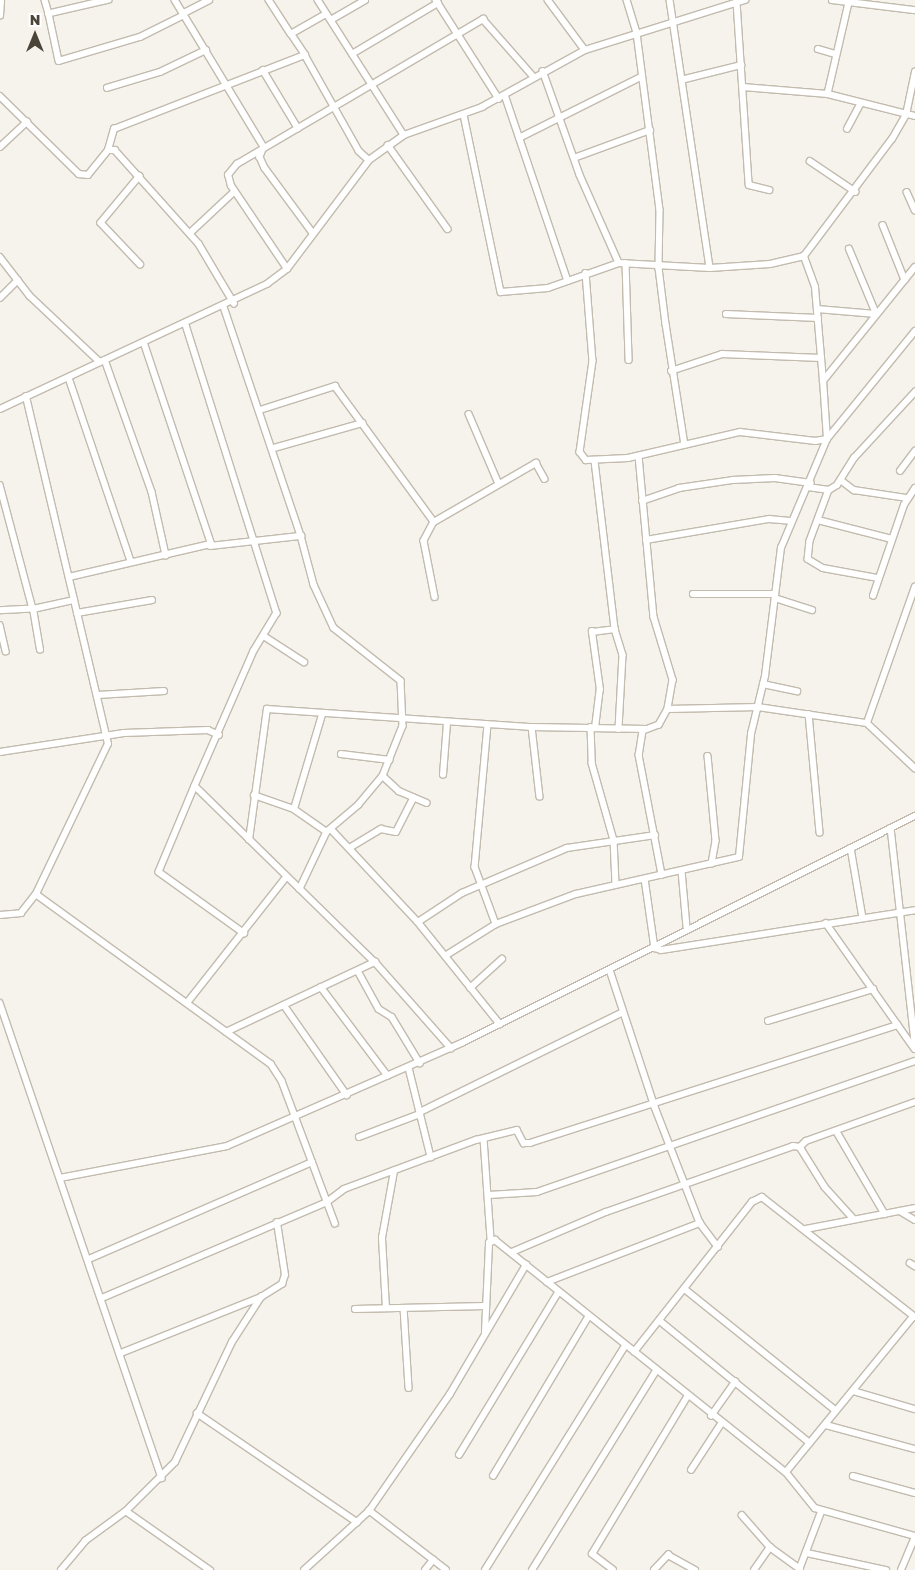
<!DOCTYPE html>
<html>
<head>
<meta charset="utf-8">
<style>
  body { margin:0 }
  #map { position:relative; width:915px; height:1570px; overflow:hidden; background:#f6f3ec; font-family:"Golos Text",sans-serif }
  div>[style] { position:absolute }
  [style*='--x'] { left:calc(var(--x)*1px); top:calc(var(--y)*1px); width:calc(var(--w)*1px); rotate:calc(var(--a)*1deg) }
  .roads { filter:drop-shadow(1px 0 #c2bbae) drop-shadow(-1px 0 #c2bbae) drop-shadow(0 1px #c2bbae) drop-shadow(0 -1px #c2bbae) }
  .minor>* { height:5.5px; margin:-2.75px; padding:0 2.75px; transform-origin:2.75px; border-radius:2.75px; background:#fff }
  span { translate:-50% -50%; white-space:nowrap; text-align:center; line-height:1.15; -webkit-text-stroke:4px #fff; paint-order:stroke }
  .north { position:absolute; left:10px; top:10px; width:50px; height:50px; -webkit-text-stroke:4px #fff; paint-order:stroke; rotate:0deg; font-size:14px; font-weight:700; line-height:20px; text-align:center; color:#4b4439 }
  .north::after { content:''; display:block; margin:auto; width:18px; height:22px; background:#4b4439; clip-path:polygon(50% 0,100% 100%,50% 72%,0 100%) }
</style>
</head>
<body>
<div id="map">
  <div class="roads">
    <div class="minor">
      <i style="--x:45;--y:0;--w:15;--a:74"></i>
      <i style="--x:109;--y:0;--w:62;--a:166.9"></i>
      <i style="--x:49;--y:14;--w:48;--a:78"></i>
      <i style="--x:59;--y:61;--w:84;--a:-16.5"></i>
      <i style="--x:140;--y:37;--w:49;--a:-26.6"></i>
      <i style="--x:175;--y:0;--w:172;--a:58.8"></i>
      <i style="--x:264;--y:147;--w:11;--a:112"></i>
      <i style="--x:260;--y:157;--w:12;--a:66"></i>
      <i style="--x:265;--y:168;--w:81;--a:53.6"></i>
      <i style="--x:269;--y:0;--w:40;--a:57.1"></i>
      <i style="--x:318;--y:0;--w:160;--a:57.5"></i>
      <i style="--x:436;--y:0;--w:117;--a:57.5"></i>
      <i style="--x:548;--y:0;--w:62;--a:53.5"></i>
      <i style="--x:627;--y:0;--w:34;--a:73"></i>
      <i style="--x:637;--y:33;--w:178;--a:82.6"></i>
      <i style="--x:660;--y:210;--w:58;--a:91"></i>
      <i style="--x:659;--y:268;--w:56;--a:82.9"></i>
      <i style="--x:666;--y:324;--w:122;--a:81.1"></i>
      <i style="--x:670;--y:0;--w:271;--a:81.5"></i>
      <i style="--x:832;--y:0;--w:84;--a:6.9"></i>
      <i style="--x:737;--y:2;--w:183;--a:86.2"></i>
      <i style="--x:749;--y:185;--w:21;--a:14"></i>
      <i style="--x:849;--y:3;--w:93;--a:103"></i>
      <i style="--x:828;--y:94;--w:90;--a:14.2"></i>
      <i style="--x:184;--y:13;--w:28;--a:-27"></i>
      <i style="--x:0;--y:16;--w:16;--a:-86"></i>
      <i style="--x:331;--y:20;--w:39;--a:-30"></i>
      <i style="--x:818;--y:49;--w:18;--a:16"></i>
      <i style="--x:352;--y:54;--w:100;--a:-30.7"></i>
      <i style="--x:305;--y:55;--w:25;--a:-124"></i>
      <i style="--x:291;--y:34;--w:40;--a:-29.7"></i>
      <i style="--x:263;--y:70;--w:68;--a:58.9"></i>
      <i style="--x:543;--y:71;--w:110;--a:70.4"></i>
      <i style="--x:580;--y:175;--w:96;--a:66.1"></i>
      <i style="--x:685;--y:79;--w:58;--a:-14"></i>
      <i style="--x:743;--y:87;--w:85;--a:4.7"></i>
      <i style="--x:107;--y:88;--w:55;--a:-16.8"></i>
      <i style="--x:160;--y:72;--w:51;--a:-25.6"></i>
      <i style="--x:505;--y:95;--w:196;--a:71.3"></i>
      <i style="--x:0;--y:96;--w:111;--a:44.6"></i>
      <i style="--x:79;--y:174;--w:9;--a:6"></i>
      <i style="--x:88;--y:175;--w:32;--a:-51"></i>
      <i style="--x:108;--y:150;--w:7;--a:0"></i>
      <i style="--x:115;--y:150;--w:126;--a:48.2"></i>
      <i style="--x:199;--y:244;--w:69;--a:59.3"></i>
      <i style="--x:464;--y:115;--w:181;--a:78.2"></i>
      <i style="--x:501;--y:292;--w:47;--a:-4.9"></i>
      <i style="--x:548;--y:288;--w:75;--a:-19.4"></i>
      <i style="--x:619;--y:263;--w:91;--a:3.1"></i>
      <i style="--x:710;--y:268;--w:60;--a:-3.8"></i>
      <i style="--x:770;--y:264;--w:35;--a:-13"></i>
      <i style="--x:847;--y:129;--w:27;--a:-62"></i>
      <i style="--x:519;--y:138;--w:136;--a:-26.6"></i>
      <i style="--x:388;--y:145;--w:103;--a:54.5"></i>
      <i style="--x:0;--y:147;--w:37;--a:-43"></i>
      <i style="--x:108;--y:150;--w:22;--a:-74"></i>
      <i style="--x:114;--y:129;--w:205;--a:-21.2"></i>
      <i style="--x:305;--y:55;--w:110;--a:60.6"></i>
      <i style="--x:359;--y:151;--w:13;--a:42"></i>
      <i style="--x:574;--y:158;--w:81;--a:-20.2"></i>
      <i style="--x:810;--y:161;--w:55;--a:34"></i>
      <i style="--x:140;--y:176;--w:61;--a:129.7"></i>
      <i style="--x:101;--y:223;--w:57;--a:46.4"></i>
      <i style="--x:907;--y:192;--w:20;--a:66"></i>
      <i style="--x:883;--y:225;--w:59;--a:68.2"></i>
      <i style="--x:190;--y:233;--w:60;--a:-43"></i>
      <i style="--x:0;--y:257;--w:49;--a:52.4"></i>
      <i style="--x:30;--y:296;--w:96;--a:43.3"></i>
      <i style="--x:626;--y:263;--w:97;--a:88.2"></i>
      <i style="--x:287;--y:269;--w:100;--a:-124"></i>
      <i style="--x:231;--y:186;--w:11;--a:-105"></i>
      <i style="--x:228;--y:175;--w:14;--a:-51"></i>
      <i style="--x:237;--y:164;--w:286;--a:-30.5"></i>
      <i style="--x:483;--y:19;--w:77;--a:48.7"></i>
      <i style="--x:586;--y:273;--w:88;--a:85.5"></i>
      <i style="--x:593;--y:361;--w:92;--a:98.1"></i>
      <i style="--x:580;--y:452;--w:10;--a:53"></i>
      <i style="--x:586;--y:460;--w:42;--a:-2.7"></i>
      <i style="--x:628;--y:458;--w:115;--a:-13.1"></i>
      <i style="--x:740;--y:432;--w:76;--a:6.8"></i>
      <i style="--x:815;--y:441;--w:12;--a:-9"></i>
      <i style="--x:827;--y:439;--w:139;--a:-50.8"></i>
      <i style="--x:0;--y:298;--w:25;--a:-45"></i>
      <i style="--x:224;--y:307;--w:242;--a:71.4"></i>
      <i style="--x:817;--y:309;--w:59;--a:4.8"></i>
      <i style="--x:876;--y:314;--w:70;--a:-112.6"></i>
      <i style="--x:726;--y:314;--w:92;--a:2.5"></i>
      <i style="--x:186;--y:325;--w:302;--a:72.5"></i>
      <i style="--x:277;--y:613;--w:44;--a:121.2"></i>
      <i style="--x:254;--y:651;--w:147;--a:113.6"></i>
      <i style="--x:195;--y:786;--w:252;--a:44.4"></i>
      <i style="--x:375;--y:962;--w:115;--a:48.5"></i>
      <i style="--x:105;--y:360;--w:140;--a:70.4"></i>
      <i style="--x:152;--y:492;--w:65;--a:77.5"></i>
      <i style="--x:671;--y:371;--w:54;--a:-18.4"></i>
      <i style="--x:722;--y:354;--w:99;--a:2.3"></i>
      <i style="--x:69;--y:378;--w:193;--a:71.3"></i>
      <i style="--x:823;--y:381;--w:94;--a:-94.9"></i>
      <i style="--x:815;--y:287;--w:33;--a:-110"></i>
      <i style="--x:804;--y:256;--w:146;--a:-53.1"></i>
      <i style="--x:892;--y:139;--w:28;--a:-60"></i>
      <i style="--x:906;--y:115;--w:44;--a:-78.2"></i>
      <i style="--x:0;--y:409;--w:295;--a:-25.1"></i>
      <i style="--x:267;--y:284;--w:25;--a:-37"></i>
      <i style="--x:287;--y:269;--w:136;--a:-53"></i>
      <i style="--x:369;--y:160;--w:43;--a:-35.5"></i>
      <i style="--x:404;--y:135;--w:83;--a:-19.7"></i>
      <i style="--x:482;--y:107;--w:118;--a:-29"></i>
      <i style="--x:585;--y:50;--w:168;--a:-17.4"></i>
      <i style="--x:260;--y:410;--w:79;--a:-17.7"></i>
      <i style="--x:335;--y:386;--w:168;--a:53.9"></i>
      <i style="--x:434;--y:522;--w:118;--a:-30"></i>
      <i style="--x:536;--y:463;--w:18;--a:61"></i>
      <i style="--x:469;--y:414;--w:76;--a:66.8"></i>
      <i style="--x:274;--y:448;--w:92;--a:-15.7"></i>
      <i style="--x:639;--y:456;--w:162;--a:84.7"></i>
      <i style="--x:654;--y:617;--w:66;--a:73.2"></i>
      <i style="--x:673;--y:680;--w:29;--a:100"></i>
      <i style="--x:668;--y:709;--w:18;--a:119"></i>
      <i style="--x:659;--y:725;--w:17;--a:159"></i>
      <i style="--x:643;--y:731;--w:24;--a:99"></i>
      <i style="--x:639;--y:755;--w:122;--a:79.1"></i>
      <i style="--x:595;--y:461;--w:169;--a:83.2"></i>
      <i style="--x:615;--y:629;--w:27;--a:73"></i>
      <i style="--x:623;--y:655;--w:74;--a:93.1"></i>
      <i style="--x:900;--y:471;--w:25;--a:-53"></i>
      <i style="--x:842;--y:481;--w:15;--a:37"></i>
      <i style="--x:854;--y:490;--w:54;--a:8.6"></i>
      <i style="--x:0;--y:485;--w:128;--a:75.1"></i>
      <i style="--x:33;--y:609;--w:33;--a:177"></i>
      <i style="--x:808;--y:487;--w:21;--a:8"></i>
      <i style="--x:829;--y:490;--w:9;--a:-32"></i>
      <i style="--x:837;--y:485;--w:32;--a:-58"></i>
      <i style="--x:854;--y:458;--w:90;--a:-47.3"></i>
      <i style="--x:829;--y:490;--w:54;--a:110.4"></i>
      <i style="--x:810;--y:541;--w:18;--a:96"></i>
      <i style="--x:808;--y:559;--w:17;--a:31"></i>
      <i style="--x:823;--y:568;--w:56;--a:10.3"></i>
      <i style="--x:642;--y:501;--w:39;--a:-19"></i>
      <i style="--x:679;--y:488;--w:55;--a:-8.4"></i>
      <i style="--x:733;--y:480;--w:42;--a:-2.7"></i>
      <i style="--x:775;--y:478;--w:36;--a:8"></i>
      <i style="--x:818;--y:520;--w:76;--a:14.4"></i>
      <i style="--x:434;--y:522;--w:21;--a:118"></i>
      <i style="--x:424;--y:541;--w:57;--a:78.9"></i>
      <i style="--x:646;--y:540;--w:125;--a:-9.7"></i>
      <i style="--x:769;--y:519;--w:21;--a:5"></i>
      <i style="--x:210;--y:546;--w:92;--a:-6.3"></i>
      <i style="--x:301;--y:536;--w:51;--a:75.1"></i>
      <i style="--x:314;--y:585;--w:47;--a:65.1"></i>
      <i style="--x:334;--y:628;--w:85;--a:38.3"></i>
      <i style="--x:401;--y:681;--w:45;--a:87.5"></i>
      <i style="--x:403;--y:726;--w:54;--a:111.8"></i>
      <i style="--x:383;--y:776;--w:38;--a:130"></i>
      <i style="--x:359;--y:805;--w:42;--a:139.8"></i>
      <i style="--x:327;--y:832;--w:63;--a:115.3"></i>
      <i style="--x:69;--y:577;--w:146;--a:-13.1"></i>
      <i style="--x:211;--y:544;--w:211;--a:-108.5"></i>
      <i style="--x:693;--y:594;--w:82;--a:0"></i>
      <i style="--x:873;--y:596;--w:96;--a:-71.2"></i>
      <i style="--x:904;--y:505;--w:20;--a:-57"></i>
      <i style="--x:775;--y:598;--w:39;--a:18"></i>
      <i style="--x:77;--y:613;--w:76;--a:-9.8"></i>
      <i style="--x:0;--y:625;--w:27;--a:77"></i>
      <i style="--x:264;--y:636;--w:48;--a:33"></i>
      <i style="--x:40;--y:650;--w:42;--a:-99.7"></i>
      <i style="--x:33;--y:609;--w:42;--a:-12.4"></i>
      <i style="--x:763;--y:684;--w:35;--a:12"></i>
      <i style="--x:98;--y:695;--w:66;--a:-3.5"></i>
      <i style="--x:668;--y:709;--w:90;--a:-1.3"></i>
      <i style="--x:758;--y:707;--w:110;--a:8.4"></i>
      <i style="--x:867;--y:723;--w:66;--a:43.2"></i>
      <i style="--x:809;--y:714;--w:119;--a:84.7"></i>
      <i style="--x:867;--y:723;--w:144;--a:-70.6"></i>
      <i style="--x:488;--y:725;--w:143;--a:95.2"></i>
      <i style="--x:475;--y:867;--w:61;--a:69.8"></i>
      <i style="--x:532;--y:727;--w:70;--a:83.5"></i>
      <i style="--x:591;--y:727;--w:36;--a:88"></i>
      <i style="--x:592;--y:763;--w:80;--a:74.1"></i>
      <i style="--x:614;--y:840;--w:44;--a:87.4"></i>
      <i style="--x:595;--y:728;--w:38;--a:-83"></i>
      <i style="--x:600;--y:690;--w:59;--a:-97.9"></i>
      <i style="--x:592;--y:632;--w:23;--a:-7"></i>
      <i style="--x:0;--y:752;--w:125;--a:-8.7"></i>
      <i style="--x:124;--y:733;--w:84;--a:-2"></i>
      <i style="--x:208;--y:730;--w:12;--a:24"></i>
      <i style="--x:341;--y:754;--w:49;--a:7"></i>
      <i style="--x:708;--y:756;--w:85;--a:84.6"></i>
      <i style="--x:716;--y:841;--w:23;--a:100"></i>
      <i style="--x:443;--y:775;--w:52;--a:-85.6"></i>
      <i style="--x:383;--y:776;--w:22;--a:43"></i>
      <i style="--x:399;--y:791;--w:30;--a:23"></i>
      <i style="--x:195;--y:786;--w:93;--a:112.7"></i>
      <i style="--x:159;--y:872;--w:105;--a:35.7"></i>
      <i style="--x:254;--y:795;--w:42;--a:19.3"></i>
      <i style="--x:294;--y:809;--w:40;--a:34.9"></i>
      <i style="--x:294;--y:809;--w:98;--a:-73.4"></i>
      <i style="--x:891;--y:828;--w:216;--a:83.6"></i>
      <i style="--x:331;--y:829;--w:127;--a:46.9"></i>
      <i style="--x:418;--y:922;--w:131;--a:51.2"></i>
      <i style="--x:249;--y:840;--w:132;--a:-82.2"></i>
      <i style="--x:267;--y:709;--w:266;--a:3.9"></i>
      <i style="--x:532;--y:727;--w:114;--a:1"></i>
      <i style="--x:351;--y:847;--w:35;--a:-31"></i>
      <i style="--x:381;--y:829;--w:15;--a:11"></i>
      <i style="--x:396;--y:832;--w:38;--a:-63"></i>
      <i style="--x:851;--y:848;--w:71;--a:80.3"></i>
      <i style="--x:682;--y:871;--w:56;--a:84.9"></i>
      <i style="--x:645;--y:879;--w:70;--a:81.8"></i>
      <i style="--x:655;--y:948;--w:6;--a:18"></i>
      <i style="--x:661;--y:950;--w:257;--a:-8.9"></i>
      <i style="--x:36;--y:894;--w:290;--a:35.9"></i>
      <i style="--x:271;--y:1064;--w:20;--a:57"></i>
      <i style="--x:282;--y:1081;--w:152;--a:69.5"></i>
      <i style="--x:0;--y:915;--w:21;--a:-5"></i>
      <i style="--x:21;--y:913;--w:24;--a:-52"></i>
      <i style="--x:36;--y:894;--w:166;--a:-64.4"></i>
      <i style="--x:108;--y:744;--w:357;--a:-103.3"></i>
      <i style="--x:418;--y:922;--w:53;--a:-33.4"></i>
      <i style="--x:462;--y:893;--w:114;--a:-23.2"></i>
      <i style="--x:567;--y:848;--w:89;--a:-8.4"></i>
      <i style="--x:826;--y:923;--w:154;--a:54.8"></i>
      <i style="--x:445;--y:956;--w:60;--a:-32.1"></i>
      <i style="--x:496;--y:924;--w:85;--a:-20.6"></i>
      <i style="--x:576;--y:894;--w:167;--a:-12.8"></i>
      <i style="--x:739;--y:857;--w:124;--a:-84.4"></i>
      <i style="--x:751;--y:734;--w:60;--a:-76.4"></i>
      <i style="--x:765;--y:676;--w:129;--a:-82.9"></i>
      <i style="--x:781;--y:548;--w:118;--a:-67.1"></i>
      <i style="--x:827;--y:439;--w:58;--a:-93.9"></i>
      <i style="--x:823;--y:381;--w:146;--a:-51.1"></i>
      <i style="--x:610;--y:970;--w:144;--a:71.8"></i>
      <i style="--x:655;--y:1107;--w:124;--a:68.8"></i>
      <i style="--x:700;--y:1223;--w:30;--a:53"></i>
      <i style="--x:358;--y:971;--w:43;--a:61.1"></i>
      <i style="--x:379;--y:1009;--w:15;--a:32"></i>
      <i style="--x:392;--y:1017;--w:54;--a:58.7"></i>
      <i style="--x:321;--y:987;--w:111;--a:53"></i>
      <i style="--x:470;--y:988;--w:43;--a:-42.2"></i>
      <i style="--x:0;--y:1003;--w:502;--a:71.17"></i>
      <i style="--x:187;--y:1003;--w:160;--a:-51.8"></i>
      <i style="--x:284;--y:1005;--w:110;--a:55"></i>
      <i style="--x:768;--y:1021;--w:110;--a:-16.9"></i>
      <i style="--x:226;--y:1032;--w:165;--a:-25.2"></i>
      <i style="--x:409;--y:1068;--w:92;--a:76.1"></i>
      <i style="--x:420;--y:1112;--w:226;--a:-26.2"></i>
      <i style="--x:837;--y:1132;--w:95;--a:59.7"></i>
      <i style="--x:359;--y:1137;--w:65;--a:-20.7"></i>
      <i style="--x:484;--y:1139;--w:101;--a:86"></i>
      <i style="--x:800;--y:1147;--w:8;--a:-45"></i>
      <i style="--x:806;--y:1141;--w:116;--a:-19.7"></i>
      <i style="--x:60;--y:1178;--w:170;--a:-10.8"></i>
      <i style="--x:227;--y:1146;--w:257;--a:-23.7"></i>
      <i style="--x:462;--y:1043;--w:507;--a:-26.62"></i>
      <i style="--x:489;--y:1195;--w:48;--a:-3.6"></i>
      <i style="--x:537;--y:1192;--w:400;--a:-19.1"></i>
      <i style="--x:900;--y:1211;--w:17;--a:31"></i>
      <i style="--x:806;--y:1229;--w:111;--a:-10.9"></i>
      <i style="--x:512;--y:1252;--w:102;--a:-23.1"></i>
      <i style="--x:606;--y:1212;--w:198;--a:-19.4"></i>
      <i style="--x:793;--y:1146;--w:7;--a:8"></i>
      <i style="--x:800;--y:1147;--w:47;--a:58"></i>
      <i style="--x:825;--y:1187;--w:42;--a:47.9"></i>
      <i style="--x:89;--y:1259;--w:243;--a:-23.5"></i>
      <i style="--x:910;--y:1263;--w:6;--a:31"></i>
      <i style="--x:547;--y:1282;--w:164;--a:-21.1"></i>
      <i style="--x:686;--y:1290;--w:191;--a:38.8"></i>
      <i style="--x:102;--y:1298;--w:245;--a:-23.1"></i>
      <i style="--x:327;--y:1202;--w:21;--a:-37"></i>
      <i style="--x:344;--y:1189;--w:141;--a:-20.4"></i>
      <i style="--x:476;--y:1140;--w:42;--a:-13.7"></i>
      <i style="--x:517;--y:1130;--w:15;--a:62"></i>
      <i style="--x:524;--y:1143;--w:6;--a:0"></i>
      <i style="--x:530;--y:1143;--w:386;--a:-17.8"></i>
      <i style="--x:386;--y:1308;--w:70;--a:-93.3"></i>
      <i style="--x:382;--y:1238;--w:68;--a:-79.8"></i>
      <i style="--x:404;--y:1308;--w:80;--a:86.4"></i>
      <i style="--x:355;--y:1309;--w:130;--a:-1.3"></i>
      <i style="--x:660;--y:1321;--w:193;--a:39.1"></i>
      <i style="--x:485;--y:1332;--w:89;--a:-87.4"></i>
      <i style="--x:489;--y:1243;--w:7;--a:-27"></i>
      <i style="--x:495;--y:1240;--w:372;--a:38.6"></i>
      <i style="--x:786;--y:1472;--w:46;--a:51.1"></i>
      <i style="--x:815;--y:1508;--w:104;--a:15.6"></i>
      <i style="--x:634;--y:1352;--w:191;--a:-51.8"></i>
      <i style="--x:752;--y:1202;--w:11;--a:-27"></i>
      <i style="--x:762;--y:1197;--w:194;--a:38.1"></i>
      <i style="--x:121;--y:1353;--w:151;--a:-21.8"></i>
      <i style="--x:261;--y:1297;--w:25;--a:-32"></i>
      <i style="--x:282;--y:1284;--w:9;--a:-72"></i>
      <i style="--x:285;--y:1275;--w:53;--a:-98.7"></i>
      <i style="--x:853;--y:1391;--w:65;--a:16.2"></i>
      <i style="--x:197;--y:1413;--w:194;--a:34.3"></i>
      <i style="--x:711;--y:1416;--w:42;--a:-54.8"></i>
      <i style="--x:826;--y:1425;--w:92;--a:15.1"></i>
      <i style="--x:459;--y:1455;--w:190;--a:-58.6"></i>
      <i style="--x:691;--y:1470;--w:55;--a:-56.9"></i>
      <i style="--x:786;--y:1472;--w:200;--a:-50.7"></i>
      <i style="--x:493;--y:1476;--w:185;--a:-59.1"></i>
      <i style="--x:853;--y:1476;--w:64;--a:15.3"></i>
      <i style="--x:126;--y:1511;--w:103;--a:35.1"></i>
      <i style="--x:742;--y:1515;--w:43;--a:48.8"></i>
      <i style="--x:807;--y:1553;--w:81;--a:12.1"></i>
      <i style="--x:61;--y:1570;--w:38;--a:-50"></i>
      <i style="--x:85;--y:1541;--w:51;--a:-36.2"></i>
      <i style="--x:126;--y:1511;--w:69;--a:-45"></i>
      <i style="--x:175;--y:1462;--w:133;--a:-64.6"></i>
      <i style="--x:232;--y:1342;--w:54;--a:-57.2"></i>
      <i style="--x:304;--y:1570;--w:88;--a:-42.2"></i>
      <i style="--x:425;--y:1570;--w:13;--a:-51"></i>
      <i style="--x:446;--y:1570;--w:97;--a:-142.5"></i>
      <i style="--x:369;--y:1511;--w:142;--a:-55.3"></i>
      <i style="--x:450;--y:1394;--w:150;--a:-59.5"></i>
      <i style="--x:485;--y:1570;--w:264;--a:-58"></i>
      <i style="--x:532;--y:1570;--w:234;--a:-58.1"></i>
      <i style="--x:613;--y:1570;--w:26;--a:-143"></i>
      <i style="--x:592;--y:1554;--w:184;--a:-58.8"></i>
      <i style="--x:654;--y:1570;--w:21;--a:-47"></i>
      <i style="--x:668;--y:1555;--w:31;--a:29"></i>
      <i style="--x:754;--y:1570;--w:28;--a:-55"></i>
      <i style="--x:770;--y:1547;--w:37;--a:36"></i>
      <i style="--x:799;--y:1570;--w:62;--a:-69.2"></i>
      <i style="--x:901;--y:1570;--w:36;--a:-67"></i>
    </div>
  </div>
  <div class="north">N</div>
</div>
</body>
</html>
